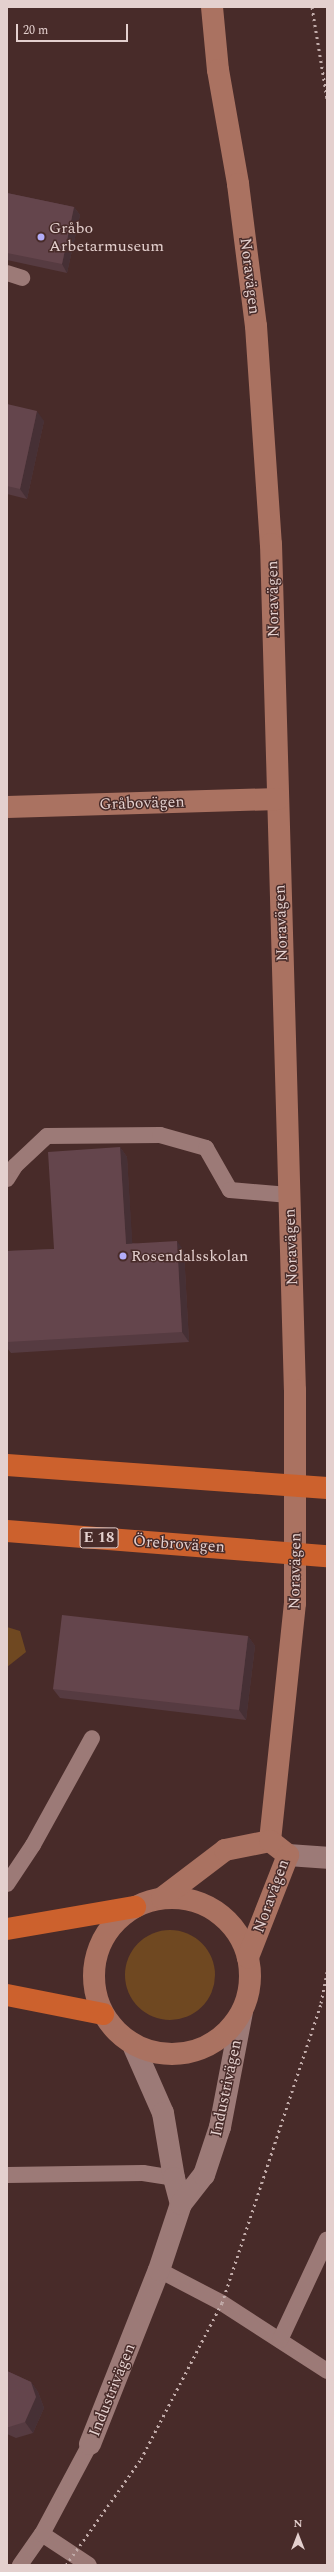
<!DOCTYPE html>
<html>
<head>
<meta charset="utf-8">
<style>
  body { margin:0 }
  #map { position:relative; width:334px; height:2572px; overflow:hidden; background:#482b29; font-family:Spectral,serif }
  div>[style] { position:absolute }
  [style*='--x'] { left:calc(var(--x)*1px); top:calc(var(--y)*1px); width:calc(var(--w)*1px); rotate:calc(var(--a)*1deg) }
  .green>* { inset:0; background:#6f4821 }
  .round { border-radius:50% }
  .lane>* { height:16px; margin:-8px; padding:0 8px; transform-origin:8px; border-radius:8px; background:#9c7a77 }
  .street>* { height:22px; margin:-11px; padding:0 11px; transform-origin:11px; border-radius:11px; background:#9c7a77 }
  .secondary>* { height:22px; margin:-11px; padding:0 11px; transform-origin:11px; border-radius:11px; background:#aa7261 }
  .secondary>.ring { margin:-11px; padding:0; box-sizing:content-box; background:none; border:22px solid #aa7261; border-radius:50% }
  .highway>* { height:22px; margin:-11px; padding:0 11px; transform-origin:11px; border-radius:11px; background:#cc612d }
  .rail>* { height:3px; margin-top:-1.5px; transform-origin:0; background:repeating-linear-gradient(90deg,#c1aba9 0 2px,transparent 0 6px) }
  .wall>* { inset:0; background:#563b41 }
  .shaded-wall>* { inset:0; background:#463035 }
  .building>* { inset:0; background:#64454c }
  .dots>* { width:11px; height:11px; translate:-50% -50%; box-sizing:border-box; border:2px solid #482b29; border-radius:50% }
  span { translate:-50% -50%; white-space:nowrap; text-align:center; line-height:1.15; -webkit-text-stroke:3px #482b29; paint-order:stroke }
  .shield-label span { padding:1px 3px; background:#482b29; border:1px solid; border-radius:3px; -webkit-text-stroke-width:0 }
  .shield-label { font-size:15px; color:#e4d0ce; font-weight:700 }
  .poi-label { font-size:16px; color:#e4d0ce }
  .left { translate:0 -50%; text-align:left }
  .street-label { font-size:16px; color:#e4d0ce }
  .frame { position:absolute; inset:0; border:8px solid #e4d0ce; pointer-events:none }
  .north { position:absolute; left:278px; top:2516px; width:40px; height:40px; -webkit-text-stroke:3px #482b29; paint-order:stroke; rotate:0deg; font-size:11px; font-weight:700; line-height:16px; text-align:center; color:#e4d0ce }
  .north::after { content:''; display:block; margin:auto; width:14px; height:18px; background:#e4d0ce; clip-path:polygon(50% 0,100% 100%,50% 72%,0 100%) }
  .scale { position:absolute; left:16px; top:24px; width:112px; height:18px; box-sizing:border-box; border:2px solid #e4d0ce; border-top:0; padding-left:5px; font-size:12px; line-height:14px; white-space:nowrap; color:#e4d0ce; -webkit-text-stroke:3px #482b29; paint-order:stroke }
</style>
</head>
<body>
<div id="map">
  <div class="green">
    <i style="clip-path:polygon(7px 1627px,20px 1631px,26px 1652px,7px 1667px)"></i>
    <i class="round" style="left:125px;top:1930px;width:90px;height:90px"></i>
  </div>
  <div class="lane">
    <i style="--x:7;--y:273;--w:16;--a:18"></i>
    <i style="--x:7;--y:1179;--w:15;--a:-58"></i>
    <i style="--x:15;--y:1166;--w:44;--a:-43.2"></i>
    <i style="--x:47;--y:1136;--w:113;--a:-0.5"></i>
    <i style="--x:160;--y:1135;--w:48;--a:15.8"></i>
    <i style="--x:206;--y:1148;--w:48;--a:60.3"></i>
    <i style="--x:230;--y:1190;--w:59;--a:4.8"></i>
    <i style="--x:7;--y:1884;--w:47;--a:-56.3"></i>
    <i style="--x:33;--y:1845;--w:122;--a:-61.1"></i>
    <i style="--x:7;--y:2175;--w:136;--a:-0.8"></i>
    <i style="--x:143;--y:2173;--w:31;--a:9"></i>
    <i style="--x:159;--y:2270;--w:71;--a:27.6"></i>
    <i style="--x:222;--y:2303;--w:125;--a:32.9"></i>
    <i style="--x:280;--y:2340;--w:111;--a:-65"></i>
    <i style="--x:42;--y:2534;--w:56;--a:33.4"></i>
    <i style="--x:20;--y:2565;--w:38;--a:-55"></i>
    <i style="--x:42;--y:2534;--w:102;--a:-61.9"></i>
  </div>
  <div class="street">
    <i style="--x:288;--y:1855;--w:39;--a:4"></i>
    <i style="--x:134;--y:2047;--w:72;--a:66.3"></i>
    <i style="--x:163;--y:2113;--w:66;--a:80.4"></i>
    <i style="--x:174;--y:2178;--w:27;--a:75"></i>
    <i style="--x:90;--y:2444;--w:187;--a:-68.4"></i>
    <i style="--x:159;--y:2270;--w:70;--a:-71.6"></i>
    <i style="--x:181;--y:2204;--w:37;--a:-52"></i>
    <i style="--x:204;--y:2175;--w:51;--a:-71.6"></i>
    <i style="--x:220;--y:2127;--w:117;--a:-79.2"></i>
  </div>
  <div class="secondary">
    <i style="--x:212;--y:7;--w:63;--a:84.6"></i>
    <i style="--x:218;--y:70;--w:116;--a:80"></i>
    <i style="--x:238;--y:184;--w:143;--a:82.8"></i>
    <i style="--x:256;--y:326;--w:219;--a:86.1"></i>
    <i style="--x:271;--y:544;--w:846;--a:88.38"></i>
    <i style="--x:295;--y:1390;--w:213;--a:90"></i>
    <i style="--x:295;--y:1603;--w:239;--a:96"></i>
    <i style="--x:7;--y:807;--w:271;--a:-1.7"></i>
    <i class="ring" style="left:94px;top:1898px;width:134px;height:134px"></i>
    <i style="--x:162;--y:1898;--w:79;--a:-37.3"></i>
    <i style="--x:225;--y:1850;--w:46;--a:-11.3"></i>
    <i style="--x:270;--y:1841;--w:23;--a:38"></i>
    <i style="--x:288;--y:1855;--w:110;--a:111.4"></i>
  </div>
  <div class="highway">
    <i style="--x:7;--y:1465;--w:321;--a:4.1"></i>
    <i style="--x:7;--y:1531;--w:321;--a:4.5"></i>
    <i style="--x:7;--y:1929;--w:130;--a:-9.8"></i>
    <i style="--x:7;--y:1995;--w:98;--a:11.2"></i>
  </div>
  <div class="rail">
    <i style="--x:312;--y:7;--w:93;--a:80.7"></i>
    <i style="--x:66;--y:2565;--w:130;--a:-54.7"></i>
    <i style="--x:141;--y:2459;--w:176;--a:-62.6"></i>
    <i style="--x:222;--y:2303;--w:316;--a:-71.7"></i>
    <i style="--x:321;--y:2003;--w:33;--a:-79"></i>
  </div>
  <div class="wall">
    <i style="clip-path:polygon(7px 193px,74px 207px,80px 215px,67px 273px,7px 260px)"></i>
    <i style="clip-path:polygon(7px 404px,44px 421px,27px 499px,7px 494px)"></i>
    <i style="clip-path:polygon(120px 1147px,127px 1157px,132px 1243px,184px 1251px,189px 1342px,11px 1353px,7px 1348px,7px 1251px,54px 1249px)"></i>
    <i style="clip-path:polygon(248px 1636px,255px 1646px,246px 1720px,60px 1698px,53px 1689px)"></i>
    <i style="clip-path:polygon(7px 2371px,31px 2382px,38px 2392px,44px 2408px,33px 2433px,16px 2438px,7px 2434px)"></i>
  </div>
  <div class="shaded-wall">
    <i style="clip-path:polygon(74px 207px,80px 215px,67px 273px,62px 264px)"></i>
    <i style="clip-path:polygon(37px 411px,44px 421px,27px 499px,20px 489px)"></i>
    <i style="clip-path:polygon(120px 1147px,127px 1157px,133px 1254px,126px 1244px)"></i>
    <i style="clip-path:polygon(177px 1241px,184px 1251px,189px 1342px,182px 1332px)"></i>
    <i style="clip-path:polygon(248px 1636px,255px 1646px,246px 1720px,239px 1710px)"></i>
    <i style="clip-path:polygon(31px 2382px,38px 2392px,44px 2408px,33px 2433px,25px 2422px)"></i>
  </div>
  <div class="building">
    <i style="clip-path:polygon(7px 193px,74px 207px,62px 264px,7px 253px)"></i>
    <i style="clip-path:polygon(7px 404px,37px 411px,20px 489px,7px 486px)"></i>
    <i style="clip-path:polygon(120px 1147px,126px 1244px,177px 1241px,182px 1332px,7px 1342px,7px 1251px,54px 1249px,48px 1152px)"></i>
    <i style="clip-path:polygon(62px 1615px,248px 1636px,239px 1710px,53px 1689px)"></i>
    <i style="clip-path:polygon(7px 2371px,31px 2382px,36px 2397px,25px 2422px,9px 2427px,7px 2427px)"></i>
  </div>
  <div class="dots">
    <i style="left:41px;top:237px;background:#b3adf9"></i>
    <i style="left:123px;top:1256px;background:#b3adf9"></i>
  </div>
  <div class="shield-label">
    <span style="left:99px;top:1538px">E 18</span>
  </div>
  <div class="poi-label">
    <span class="left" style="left:49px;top:237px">Gråbo<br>Arbetarmuseum</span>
    <span class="left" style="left:131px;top:1256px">Rosendalsskolan</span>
  </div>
  <div class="street-label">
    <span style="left:250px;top:276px;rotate:83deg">Noravägen</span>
    <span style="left:273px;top:599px;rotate:-91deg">Noravägen</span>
    <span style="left:142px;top:803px;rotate:-2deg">Gråbovägen</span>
    <span style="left:281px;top:923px;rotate:-92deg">Noravägen</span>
    <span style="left:291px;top:1247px;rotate:-92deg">Noravägen</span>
    <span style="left:179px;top:1544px;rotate:4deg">Örebrovägen</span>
    <span style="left:295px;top:1571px;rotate:-89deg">Noravägen</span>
    <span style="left:271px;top:1896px;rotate:-70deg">Noravägen</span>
    <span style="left:226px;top:2088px;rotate:-78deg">Industrivägen</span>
    <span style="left:112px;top:2390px;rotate:-68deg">Industrivägen</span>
  </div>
  <div class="frame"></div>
  <div class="north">N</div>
  <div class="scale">20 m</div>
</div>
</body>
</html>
